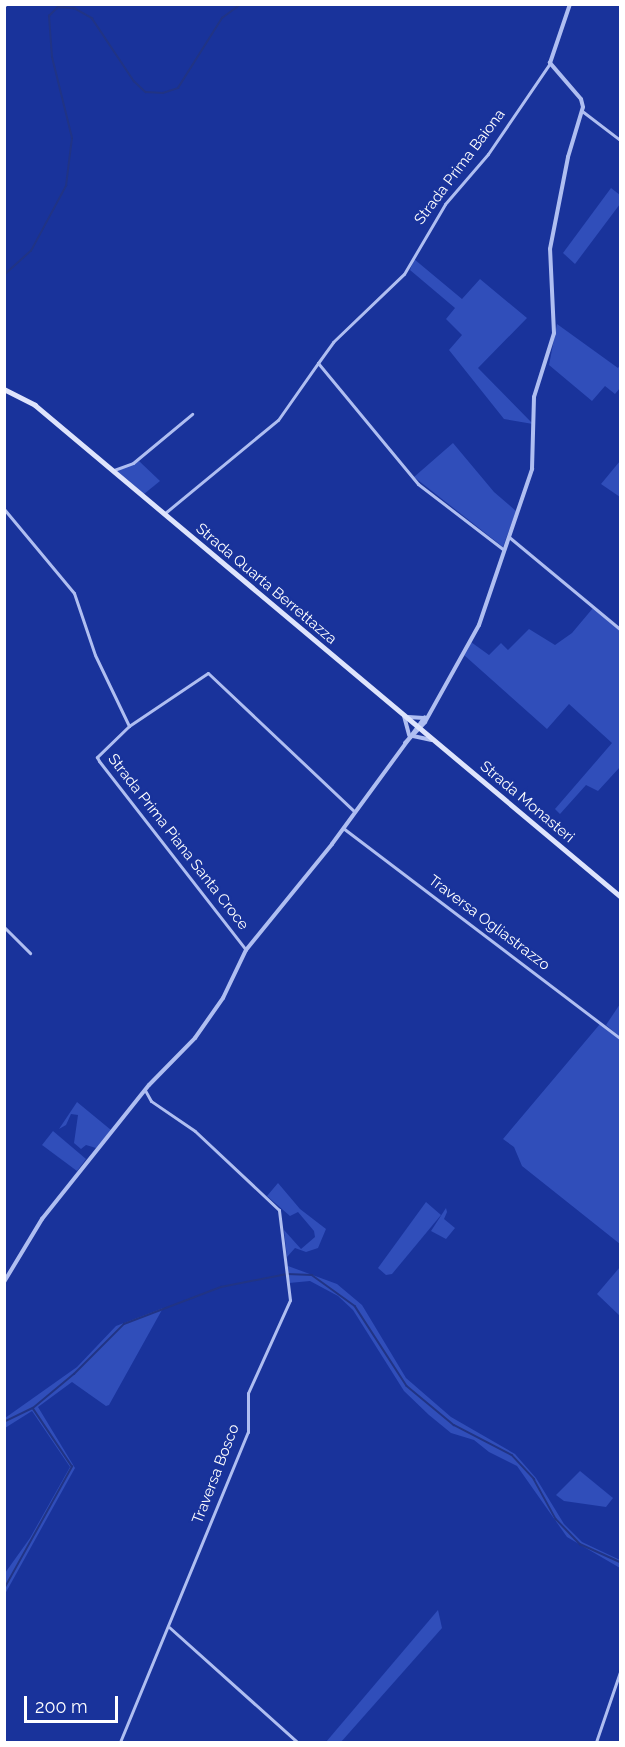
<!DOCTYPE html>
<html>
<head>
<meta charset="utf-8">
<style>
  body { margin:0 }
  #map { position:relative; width:625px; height:1747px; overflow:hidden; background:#19339b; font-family:Raleway,sans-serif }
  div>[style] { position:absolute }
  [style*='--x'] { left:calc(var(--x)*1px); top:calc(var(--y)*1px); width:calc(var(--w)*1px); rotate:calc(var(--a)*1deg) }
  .green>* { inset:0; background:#304eba }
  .stream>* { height:1.5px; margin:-0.75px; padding:0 0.75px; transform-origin:0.75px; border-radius:0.75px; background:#213485 }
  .minor>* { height:3px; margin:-1.5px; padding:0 1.5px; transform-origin:1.5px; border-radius:1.5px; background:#afbef1 }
  .tertiary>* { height:4px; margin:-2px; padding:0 2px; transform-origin:2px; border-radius:2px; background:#afbef1 }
  .secondary>* { height:4.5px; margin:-2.25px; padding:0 2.25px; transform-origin:2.25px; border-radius:2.25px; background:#dee4fc }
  span { translate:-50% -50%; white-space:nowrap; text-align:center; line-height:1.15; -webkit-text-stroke:4.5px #19339b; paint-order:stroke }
  .street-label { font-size:15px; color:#fff }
  .frame { position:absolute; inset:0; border:6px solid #fff; pointer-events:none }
  .scale { position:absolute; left:24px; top:1696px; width:94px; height:27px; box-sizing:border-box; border:3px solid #fff; border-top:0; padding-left:8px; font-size:18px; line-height:21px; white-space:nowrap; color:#fff; -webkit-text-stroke:4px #19339b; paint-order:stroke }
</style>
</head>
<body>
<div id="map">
  <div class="green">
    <i style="clip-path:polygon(611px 188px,620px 195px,620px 204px,575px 264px,563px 253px)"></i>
    <i style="clip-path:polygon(414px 259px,462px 299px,480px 279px,527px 318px,478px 368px,533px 424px,504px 419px,449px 350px,462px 335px,446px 319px,455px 308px,410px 270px)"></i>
    <i style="clip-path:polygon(557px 324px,618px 368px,620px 365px,620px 388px,615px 394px,605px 386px,592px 401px,549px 365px)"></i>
    <i style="clip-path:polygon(453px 443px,494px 492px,516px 511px,503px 547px,414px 477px)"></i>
    <i style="clip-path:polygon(139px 461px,160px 481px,144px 494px,117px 471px)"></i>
    <i style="clip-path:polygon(620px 461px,620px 497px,601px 484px)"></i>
    <i style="clip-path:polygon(593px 608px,620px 631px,620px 767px,598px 791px,586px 785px,560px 814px,555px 809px,612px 743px,569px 704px,547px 729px,464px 655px,471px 642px,489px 655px,501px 643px,508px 650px,529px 629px,555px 645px,572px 633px)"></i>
    <i style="clip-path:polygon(620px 1004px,620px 1037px,606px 1025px)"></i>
    <i style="clip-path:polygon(600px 1024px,620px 1040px,620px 1244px,522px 1166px,514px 1147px,503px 1139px)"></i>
    <i style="clip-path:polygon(77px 1102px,111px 1130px,96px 1148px,86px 1145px,81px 1149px,74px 1143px,78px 1115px,71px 1114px,66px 1125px,59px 1129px)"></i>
    <i style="clip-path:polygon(53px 1131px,86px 1159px,77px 1171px,42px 1145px)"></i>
    <i style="clip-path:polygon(278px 1183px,300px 1209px,326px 1229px,318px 1248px,306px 1252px,295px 1248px,287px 1257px,284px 1230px,301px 1249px,315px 1237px,314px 1231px,298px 1212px,290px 1216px,267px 1196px)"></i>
    <i style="clip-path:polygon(426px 1202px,441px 1215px,392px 1274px,386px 1275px,378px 1268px)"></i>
    <i style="clip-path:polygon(446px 1208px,447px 1212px,444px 1219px,455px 1228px,446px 1239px,431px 1231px)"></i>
    <i style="clip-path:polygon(288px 1266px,337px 1284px,362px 1305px,406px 1378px,451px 1417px,515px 1454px,536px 1478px,564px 1524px,582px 1542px,620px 1560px,620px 1568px,567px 1537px,517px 1466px,489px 1452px,474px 1440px,451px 1433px,429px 1415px,404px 1391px,353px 1310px,338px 1296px,310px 1281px,289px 1283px)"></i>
    <i style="clip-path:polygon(620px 1267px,620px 1316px,597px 1294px)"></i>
    <i style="clip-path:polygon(163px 1308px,109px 1405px,106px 1406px,72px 1382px,38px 1407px,75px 1468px,5px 1594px,5px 1573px,30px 1538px,70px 1467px,32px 1411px,5px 1428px,5px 1418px,77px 1367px,116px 1326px)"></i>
    <i style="clip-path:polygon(580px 1471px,613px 1498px,606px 1507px,564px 1501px,556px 1495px)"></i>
    <i style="clip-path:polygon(438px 1610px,442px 1628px,341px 1742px,326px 1742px)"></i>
  </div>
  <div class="stream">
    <i style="--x:4;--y:275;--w:36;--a:-42"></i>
    <i style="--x:31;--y:251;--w:74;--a:-61.7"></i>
    <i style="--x:66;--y:186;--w:48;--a:-82.9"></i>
    <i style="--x:72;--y:138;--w:83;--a:-103.9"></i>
    <i style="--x:52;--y:57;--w:41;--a:-94.2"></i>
    <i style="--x:49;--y:16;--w:13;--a:-45"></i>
    <i style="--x:58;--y:7;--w:16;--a:4"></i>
    <i style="--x:74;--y:8;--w:21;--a:29"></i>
    <i style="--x:92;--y:18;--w:76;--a:56.3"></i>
    <i style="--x:134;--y:81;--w:16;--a:43"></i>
    <i style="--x:146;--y:92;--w:17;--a:3"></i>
    <i style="--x:163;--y:93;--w:16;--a:-18"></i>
    <i style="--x:178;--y:88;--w:83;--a:-57.8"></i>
    <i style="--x:222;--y:18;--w:24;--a:-36"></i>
    <i style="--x:4;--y:1422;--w:32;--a:-26"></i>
    <i style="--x:33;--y:1408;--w:53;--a:-39.7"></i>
    <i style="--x:74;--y:1374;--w:71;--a:-45"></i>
    <i style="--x:124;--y:1324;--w:104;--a:-20.9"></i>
    <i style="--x:221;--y:1287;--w:67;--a:-11.1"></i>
    <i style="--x:287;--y:1274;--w:25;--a:2"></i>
    <i style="--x:312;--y:1275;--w:53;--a:35.8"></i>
    <i style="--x:355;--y:1306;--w:95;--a:57"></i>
    <i style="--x:407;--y:1386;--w:61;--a:39.7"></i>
    <i style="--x:454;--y:1425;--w:65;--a:27.3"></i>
    <i style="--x:512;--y:1455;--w:33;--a:47"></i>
    <i style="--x:534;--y:1479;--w:46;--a:61.2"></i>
    <i style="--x:556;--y:1519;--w:35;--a:46"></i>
    <i style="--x:580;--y:1544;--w:44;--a:24.2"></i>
    <i style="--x:4;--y:1589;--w:140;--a:-60.9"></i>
    <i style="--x:72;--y:1467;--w:70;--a:-123.9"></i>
  </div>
  <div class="minor">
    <i style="--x:4;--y:6;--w:3;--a:-45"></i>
    <i style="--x:582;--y:111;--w:48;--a:37.3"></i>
    <i style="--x:318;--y:363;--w:26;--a:-54"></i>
    <i style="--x:333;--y:342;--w:98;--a:-43.8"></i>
    <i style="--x:404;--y:274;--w:81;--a:-59.6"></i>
    <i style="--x:445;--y:204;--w:66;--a:-49.3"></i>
    <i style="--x:488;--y:154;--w:110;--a:-55.7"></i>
    <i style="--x:114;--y:470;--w:20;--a:-20"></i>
    <i style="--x:133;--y:463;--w:77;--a:-39.7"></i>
    <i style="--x:4;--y:509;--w:109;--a:50.2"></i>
    <i style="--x:74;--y:593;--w:65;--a:71.3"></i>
    <i style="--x:95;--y:655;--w:79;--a:64.4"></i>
    <i style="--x:129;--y:726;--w:45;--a:135.9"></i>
    <i style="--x:97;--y:757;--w:4;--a:63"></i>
    <i style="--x:99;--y:761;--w:239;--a:52.1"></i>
    <i style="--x:165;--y:513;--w:146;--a:-39.5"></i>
    <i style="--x:278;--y:420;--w:70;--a:-54.9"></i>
    <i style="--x:318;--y:363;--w:157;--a:50.4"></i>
    <i style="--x:418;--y:484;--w:108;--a:37.5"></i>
    <i style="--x:509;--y:537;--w:144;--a:39.7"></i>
    <i style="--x:129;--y:726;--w:95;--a:-33.9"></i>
    <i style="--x:208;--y:673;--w:201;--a:43.4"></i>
    <i style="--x:343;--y:828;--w:348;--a:37.2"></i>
    <i style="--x:4;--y:927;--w:37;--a:45"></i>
    <i style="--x:169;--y:1627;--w:172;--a:41.9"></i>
    <i style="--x:120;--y:1742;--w:335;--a:-67.6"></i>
    <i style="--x:248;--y:1432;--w:39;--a:-90"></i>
    <i style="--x:248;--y:1393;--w:102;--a:-65.7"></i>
    <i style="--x:290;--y:1300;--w:91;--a:-97"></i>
    <i style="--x:279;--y:1210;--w:115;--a:-136.8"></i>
    <i style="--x:195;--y:1131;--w:53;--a:-145.7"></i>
    <i style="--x:151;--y:1101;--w:13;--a:-119"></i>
    <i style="--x:596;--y:1742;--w:74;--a:-71.1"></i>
  </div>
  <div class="tertiary">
    <i style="--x:404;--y:716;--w:20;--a:75"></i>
    <i style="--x:408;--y:717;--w:16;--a:4"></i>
    <i style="--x:413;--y:736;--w:19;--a:12"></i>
    <i style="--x:405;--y:743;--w:29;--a:-46"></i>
    <i style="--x:425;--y:722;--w:111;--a:-60.9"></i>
    <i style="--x:479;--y:625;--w:165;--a:-71.2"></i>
    <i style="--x:532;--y:469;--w:72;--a:-88.4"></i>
    <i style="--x:534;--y:397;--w:67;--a:-72.6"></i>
    <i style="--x:554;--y:333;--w:84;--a:-92.7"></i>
    <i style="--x:550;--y:249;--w:94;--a:-78.9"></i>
    <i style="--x:568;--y:157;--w:52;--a:-73.3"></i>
    <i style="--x:583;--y:107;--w:8;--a:-104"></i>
    <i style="--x:581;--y:99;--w:48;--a:-130.7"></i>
    <i style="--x:550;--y:63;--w:62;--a:-71.3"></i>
    <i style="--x:4;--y:1282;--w:74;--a:-58.9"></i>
    <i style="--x:42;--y:1219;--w:171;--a:-51.4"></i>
    <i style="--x:149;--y:1085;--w:66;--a:-45.6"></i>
    <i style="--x:195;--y:1038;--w:49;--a:-55"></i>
    <i style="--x:223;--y:998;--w:53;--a:-64.4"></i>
    <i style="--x:246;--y:950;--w:136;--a:-50.9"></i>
    <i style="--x:332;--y:844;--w:157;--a:-53.8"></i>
  </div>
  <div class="secondary">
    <i style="--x:4;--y:389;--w:35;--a:27"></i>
    <i style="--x:35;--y:405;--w:764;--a:40.01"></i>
  </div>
  <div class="street-label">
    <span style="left:460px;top:167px;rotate:-53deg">Strada Prima Baiona</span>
    <span style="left:266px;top:584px;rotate:40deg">Strada Quarta Berrettazza</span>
    <span style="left:527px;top:802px;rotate:40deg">Strada Monasteri</span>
    <span style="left:178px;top:842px;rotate:52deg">Strada Prima Piana Santa Croce</span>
    <span style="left:489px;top:923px;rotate:37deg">Traversa Ogliastrazzo</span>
    <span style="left:216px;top:1474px;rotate:-69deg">Traversa Bosco</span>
  </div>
  <div class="frame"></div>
  <div class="scale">200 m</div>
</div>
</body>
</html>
